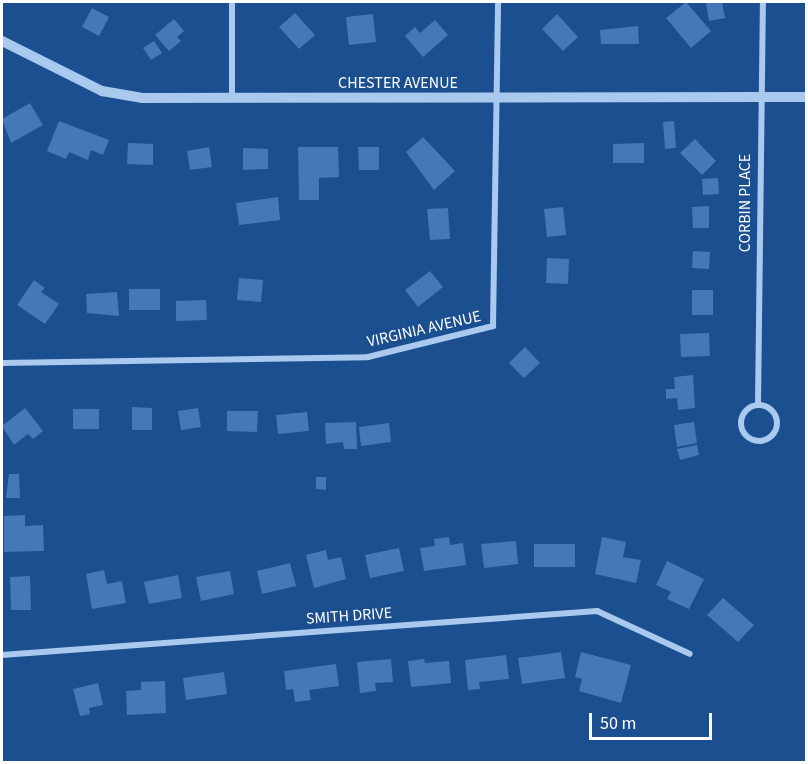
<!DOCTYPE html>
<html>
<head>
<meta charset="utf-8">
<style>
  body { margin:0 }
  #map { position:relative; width:808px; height:764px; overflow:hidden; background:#1b4f8f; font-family:"Source Sans 3",sans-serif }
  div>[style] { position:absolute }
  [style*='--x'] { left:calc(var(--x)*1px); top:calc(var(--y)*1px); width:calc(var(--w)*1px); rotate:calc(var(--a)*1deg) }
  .building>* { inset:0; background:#4478b7 }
  .minor>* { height:6px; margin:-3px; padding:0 3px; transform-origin:3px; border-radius:3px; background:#a9c9ee }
  .minor>.ring { margin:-3px; padding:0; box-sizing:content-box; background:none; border:6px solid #a9c9ee; border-radius:50% }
  .tertiary>* { height:10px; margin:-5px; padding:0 5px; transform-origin:5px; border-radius:5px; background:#a9c9ee }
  span { translate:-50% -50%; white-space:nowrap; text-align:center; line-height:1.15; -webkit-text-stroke:5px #1b4f8f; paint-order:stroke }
  .street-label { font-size:16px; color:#fff }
  .frame { position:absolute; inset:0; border:3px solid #fff; pointer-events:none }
  .scale { position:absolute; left:589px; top:713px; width:123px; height:27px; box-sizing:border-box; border:3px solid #fff; border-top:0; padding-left:8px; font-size:18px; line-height:21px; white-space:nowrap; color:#fff; -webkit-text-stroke:4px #1b4f8f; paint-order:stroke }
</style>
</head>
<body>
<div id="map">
  <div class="building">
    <i style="clip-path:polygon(686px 2px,711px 31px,691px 48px,666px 18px)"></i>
    <i style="clip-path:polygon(722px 2px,725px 18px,709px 21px,706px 3px)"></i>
    <i style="clip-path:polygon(92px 8px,109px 17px,99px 36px,82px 27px)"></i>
    <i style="clip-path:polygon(295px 13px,315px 35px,299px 49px,279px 27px)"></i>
    <i style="clip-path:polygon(373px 14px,376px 42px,349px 45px,346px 17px)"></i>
    <i style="clip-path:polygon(557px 14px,578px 37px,563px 51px,542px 29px)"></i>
    <i style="clip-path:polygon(174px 19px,184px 31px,177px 37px,181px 41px,169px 51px,155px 35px)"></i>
    <i style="clip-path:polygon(435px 20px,448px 35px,423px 57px,405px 36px,415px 27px,420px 33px)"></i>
    <i style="clip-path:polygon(638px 26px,639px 44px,601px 44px,600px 30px)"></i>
    <i style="clip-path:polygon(154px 41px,162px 53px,151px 60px,143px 48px)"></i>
    <i style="clip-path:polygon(30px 103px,43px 125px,11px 143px,2px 119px)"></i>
    <i style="clip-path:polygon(59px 121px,109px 140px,103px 155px,91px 150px,88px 160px,69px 152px,66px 159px,47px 151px)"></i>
    <i style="clip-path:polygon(674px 121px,676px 148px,665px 149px,663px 122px)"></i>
    <i style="clip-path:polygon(423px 137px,455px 171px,434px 190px,406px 152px)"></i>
    <i style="clip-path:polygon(695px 139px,716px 161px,702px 175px,680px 153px)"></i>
    <i style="clip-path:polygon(128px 143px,153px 144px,153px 165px,127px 164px)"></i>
    <i style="clip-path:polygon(644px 143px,644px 163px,613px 163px,613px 144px)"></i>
    <i style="clip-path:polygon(209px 147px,212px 167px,190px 170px,187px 151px)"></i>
    <i style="clip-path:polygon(298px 147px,338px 147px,339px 177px,319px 178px,319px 200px,299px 200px)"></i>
    <i style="clip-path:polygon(358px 147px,379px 147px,379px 170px,359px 170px)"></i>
    <i style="clip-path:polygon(243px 148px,268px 149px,268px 169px,243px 170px)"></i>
    <i style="clip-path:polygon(718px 178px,719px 194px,703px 195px,702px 179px)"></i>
    <i style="clip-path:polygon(278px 197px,280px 220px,239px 225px,236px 203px)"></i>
    <i style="clip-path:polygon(709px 206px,709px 228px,693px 228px,692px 207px)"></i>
    <i style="clip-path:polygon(563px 207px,566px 235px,547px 237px,544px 209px)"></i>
    <i style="clip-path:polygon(448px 208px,450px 239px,430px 240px,427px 209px)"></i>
    <i style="clip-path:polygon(693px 251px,710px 252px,709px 269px,692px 268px)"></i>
    <i style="clip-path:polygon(547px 258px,569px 259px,568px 284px,546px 283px)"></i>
    <i style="clip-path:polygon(430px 271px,443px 287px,418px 307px,405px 290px)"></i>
    <i style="clip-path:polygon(239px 278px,263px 280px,261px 302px,237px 300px)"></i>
    <i style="clip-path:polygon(34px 280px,45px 288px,41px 292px,59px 304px,45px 324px,17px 305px)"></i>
    <i style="clip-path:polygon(129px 289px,160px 289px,160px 310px,129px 310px)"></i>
    <i style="clip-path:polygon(692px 290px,713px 290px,713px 315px,692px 315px)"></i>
    <i style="clip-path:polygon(117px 292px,119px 316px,87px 313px,86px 294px)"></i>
    <i style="clip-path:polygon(206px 300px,207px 320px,176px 321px,176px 301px)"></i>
    <i style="clip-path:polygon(709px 333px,710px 356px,681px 357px,680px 334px)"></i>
    <i style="clip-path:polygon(525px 347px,540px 363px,524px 378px,509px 363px)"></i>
    <i style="clip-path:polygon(693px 375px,695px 408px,678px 410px,677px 398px,666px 399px,666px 389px,675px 389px,674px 377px)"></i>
    <i style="clip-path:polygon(132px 407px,152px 408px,152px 430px,132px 430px)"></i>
    <i style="clip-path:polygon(25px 408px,43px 431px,33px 439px,28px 434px,14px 445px,2px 426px)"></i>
    <i style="clip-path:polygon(198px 408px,201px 427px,181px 430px,178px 411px)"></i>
    <i style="clip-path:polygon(73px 409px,99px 409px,99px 429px,73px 429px)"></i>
    <i style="clip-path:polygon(227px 411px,258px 411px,257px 432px,227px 431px)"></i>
    <i style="clip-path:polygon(307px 412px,309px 431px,278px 434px,276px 415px)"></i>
    <i style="clip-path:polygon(356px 422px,357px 449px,344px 449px,343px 442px,326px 444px,325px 423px)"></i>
    <i style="clip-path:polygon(694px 422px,697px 443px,677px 447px,674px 425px)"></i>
    <i style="clip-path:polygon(389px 423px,391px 442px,361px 446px,359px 427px)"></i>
    <i style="clip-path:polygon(697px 445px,699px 455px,680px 460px,677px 449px)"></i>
    <i style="clip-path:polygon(9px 474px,19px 474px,20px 498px,6px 498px)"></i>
    <i style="clip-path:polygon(316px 477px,326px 477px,326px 490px,316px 489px)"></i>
    <i style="clip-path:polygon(25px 515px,25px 526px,43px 525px,44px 551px,4px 552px,4px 516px)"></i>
    <i style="clip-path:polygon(449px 537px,450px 545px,463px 543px,466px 565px,424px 571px,420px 548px,435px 546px,434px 539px)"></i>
    <i style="clip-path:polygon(602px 537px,626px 542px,623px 557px,641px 560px,636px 583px,595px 574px)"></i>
    <i style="clip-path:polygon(516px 541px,518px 564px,484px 568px,481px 544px)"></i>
    <i style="clip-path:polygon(534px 544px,575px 544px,575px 567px,534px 567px)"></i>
    <i style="clip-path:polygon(399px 548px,404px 571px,370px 578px,365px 555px)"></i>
    <i style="clip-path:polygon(326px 550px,328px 560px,341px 557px,346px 579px,314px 588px,306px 555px)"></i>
    <i style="clip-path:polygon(667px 561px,704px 579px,689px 609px,667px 599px,671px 592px,656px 585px)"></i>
    <i style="clip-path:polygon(290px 563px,296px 586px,262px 594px,257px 571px)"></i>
    <i style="clip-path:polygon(104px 570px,107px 584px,122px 581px,126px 603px,92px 609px,86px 574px)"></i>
    <i style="clip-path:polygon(230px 571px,234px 594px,201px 601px,196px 577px)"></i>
    <i style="clip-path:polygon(178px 575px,182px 598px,149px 604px,144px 582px)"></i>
    <i style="clip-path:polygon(30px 576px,31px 610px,11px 610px,10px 577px)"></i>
    <i style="clip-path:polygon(723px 598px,754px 625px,738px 642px,707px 615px)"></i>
    <i style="clip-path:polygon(561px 652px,565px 678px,522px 684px,518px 658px)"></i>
    <i style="clip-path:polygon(581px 652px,631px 665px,621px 703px,579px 691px,582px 679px,575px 677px)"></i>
    <i style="clip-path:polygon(506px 655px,509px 679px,479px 682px,480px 689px,468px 690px,465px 660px)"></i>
    <i style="clip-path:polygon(391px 659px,393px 682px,375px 683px,376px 691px,360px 693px,357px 662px)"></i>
    <i style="clip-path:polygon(424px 659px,425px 663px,449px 661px,451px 683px,411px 687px,408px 661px)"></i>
    <i style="clip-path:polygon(336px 664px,339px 686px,309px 690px,311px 700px,295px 702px,293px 689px,286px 690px,284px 671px)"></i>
    <i style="clip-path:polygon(224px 672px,227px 694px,186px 700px,183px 678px)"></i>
    <i style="clip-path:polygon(165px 681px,166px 713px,127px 715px,126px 691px,141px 690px,141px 682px)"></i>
    <i style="clip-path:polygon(98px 683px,103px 705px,89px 708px,90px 714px,80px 716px,73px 689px)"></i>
  </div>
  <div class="minor">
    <i style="--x:232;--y:2;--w:97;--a:90"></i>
    <i style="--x:2;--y:363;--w:366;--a:-0.9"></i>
    <i style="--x:368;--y:357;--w:129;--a:-13.9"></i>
    <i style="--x:493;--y:326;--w:324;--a:-89.1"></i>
    <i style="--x:758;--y:404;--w:402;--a:-89.3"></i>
    <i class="ring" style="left:741px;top:405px;width:30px;height:30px"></i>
    <i style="--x:2;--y:655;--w:597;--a:-4.23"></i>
    <i style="--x:597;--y:611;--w:102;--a:24.8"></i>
  </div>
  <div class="tertiary">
    <i style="--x:2;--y:41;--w:112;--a:26.6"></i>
    <i style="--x:102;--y:91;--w:41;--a:9.9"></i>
    <i style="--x:142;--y:98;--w:664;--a:-0.09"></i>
  </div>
  <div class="street-label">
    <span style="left:398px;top:83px">CHESTER AVENUE</span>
    <span style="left:745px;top:203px;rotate:-90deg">CORBIN PLACE</span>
    <span style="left:424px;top:329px;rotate:-13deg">VIRGINIA AVENUE</span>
    <span style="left:349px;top:616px;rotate:-4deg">SMITH DRIVE</span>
  </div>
  <div class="frame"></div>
  <div class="scale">50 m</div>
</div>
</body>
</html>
